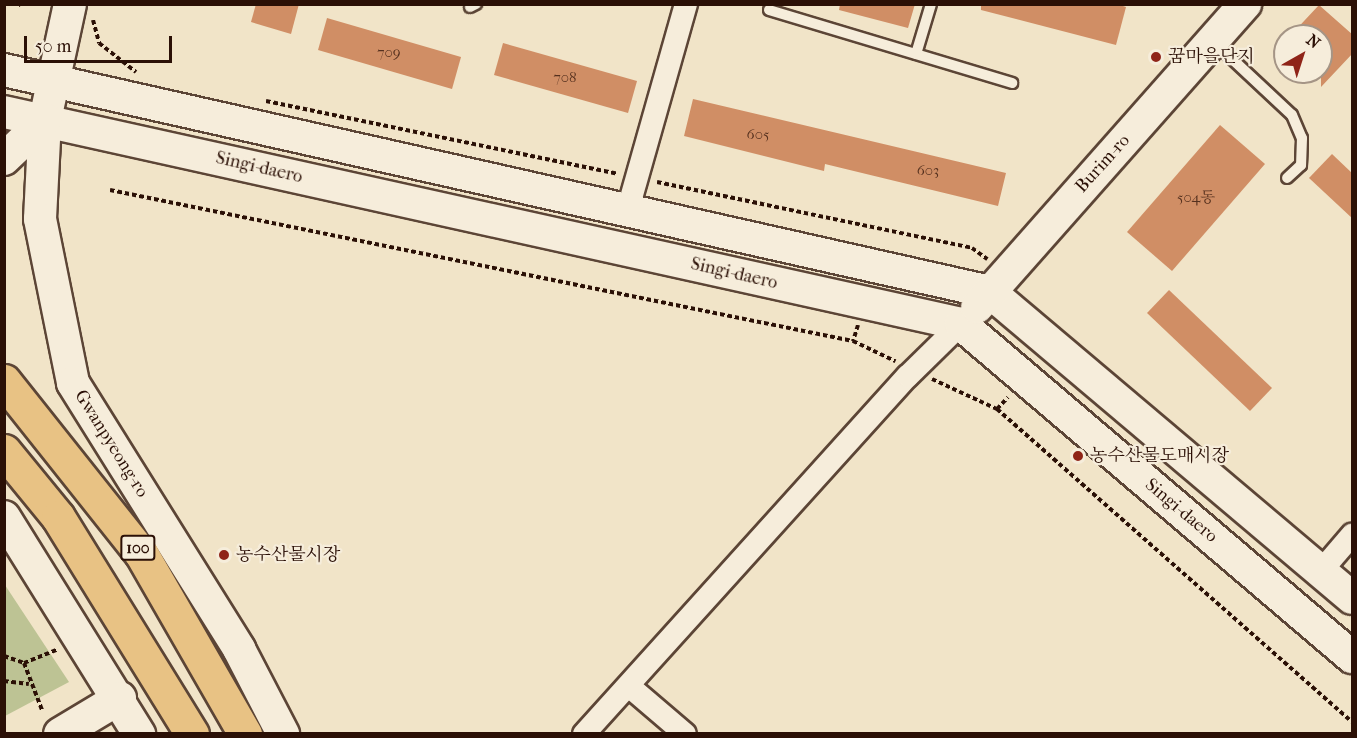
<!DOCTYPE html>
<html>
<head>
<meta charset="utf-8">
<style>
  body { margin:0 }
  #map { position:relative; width:1357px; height:738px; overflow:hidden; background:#f1e4c8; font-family:"IM FELL French Canon","Noto Serif KR",serif }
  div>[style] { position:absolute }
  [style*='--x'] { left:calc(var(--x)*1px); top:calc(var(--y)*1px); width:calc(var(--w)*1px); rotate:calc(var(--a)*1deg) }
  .green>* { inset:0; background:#bdc394 }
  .building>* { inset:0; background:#d08e65 }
  .path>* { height:4px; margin-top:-2px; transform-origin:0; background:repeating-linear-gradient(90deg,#2b1006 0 4.5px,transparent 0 7.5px) }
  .roads { filter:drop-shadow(2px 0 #5c4536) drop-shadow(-2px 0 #5c4536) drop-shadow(0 2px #5c4536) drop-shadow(0 -2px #5c4536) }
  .lane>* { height:10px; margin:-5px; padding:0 5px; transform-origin:5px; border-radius:5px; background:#f6eddb }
  .street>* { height:22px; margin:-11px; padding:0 11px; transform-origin:11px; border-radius:11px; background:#f6eddb }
  .secondary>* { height:32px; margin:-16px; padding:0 16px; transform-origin:16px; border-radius:16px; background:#f6eddb }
  .highway>* { height:33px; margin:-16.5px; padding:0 16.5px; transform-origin:16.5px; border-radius:16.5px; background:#e8c284 }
  .dots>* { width:16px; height:16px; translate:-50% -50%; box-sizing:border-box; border:3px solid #f6eddb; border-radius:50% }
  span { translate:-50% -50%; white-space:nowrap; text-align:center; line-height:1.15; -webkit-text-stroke:4.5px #f6eddb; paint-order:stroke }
  .number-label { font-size:15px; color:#54301e }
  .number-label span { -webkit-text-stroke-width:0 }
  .shield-label span { padding:2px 4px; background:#f6eddb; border:2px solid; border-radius:4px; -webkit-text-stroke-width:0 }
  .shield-label { font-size:16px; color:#2b1006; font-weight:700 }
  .poi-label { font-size:18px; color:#2b1006 }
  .left { translate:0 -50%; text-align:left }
  .street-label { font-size:18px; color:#2b1006 }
  .frame { position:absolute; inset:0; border:6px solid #2b1006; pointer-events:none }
  .north { position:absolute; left:1273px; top:24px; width:60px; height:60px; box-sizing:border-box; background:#f6eddb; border:2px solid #a59586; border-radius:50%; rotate:39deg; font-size:16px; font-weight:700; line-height:24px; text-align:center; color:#2b1006 }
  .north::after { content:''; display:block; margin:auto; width:21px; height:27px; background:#8f2418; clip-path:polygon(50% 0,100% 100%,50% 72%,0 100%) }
  .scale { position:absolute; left:24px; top:36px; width:148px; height:27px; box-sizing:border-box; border:3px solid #2b1006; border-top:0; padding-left:8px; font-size:18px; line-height:21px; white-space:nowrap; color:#2b1006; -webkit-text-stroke:4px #f6eddb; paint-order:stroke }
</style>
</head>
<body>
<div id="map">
  <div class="green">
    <i style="clip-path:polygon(5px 585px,69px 682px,5px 716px,4px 716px)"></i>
  </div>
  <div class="building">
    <i style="clip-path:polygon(256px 4px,299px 4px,291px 34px,251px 22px)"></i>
    <i style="clip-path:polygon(840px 4px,915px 4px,908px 28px,839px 10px)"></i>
    <i style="clip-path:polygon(981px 4px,1117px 4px,1126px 7px,1116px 45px,981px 10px)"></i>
    <i style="clip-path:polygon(1319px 5px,1353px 35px,1353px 53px,1321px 87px,1321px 36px,1290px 36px)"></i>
    <i style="clip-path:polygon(327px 18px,461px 57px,452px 89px,318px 50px)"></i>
    <i style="clip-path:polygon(503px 43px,637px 81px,628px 113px,494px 75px)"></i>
    <i style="clip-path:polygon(693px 99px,1006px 173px,998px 206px,825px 164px,824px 171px,684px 136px)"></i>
    <i style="clip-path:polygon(1220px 125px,1265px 164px,1172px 271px,1127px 232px)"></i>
    <i style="clip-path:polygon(1332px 154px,1353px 174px,1353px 219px,1309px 178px)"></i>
    <i style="clip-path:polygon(1169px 290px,1272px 388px,1250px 411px,1147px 313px)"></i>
  </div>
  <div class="path">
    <i style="--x:18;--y:6;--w:2;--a:-63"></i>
    <i style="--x:93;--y:20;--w:24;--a:75"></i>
    <i style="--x:99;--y:43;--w:47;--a:38.1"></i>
    <i style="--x:266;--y:101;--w:359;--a:11.7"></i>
    <i style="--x:657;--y:182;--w:322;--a:11.8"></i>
    <i style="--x:972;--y:248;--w:19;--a:36"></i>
    <i style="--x:110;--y:190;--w:758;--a:11.49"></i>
    <i style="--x:858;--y:325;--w:17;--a:107"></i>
    <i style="--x:853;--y:341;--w:47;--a:25.5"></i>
    <i style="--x:932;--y:379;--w:72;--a:24.8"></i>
    <i style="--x:997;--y:409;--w:16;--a:-47"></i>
    <i style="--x:997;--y:409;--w:473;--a:41.4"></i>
    <i style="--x:4;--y:656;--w:21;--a:19"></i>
    <i style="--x:24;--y:663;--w:35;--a:-22"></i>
    <i style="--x:24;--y:663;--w:50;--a:69"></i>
    <i style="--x:4;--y:681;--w:25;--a:7"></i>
  </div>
  <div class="roads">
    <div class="lane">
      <i style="--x:470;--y:7;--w:7;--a:-27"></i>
      <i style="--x:769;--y:10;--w:254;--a:16.7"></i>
      <i style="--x:1215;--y:43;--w:105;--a:43.1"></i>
      <i style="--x:1292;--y:115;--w:25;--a:67"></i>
      <i style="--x:1302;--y:138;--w:27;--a:92"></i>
      <i style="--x:1301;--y:165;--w:19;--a:137"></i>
      <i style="--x:916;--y:54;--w:52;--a:-73.3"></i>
    </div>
    <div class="street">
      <i style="--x:628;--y:209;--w:213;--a:-74.2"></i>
      <i style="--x:1321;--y:571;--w:48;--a:-49.3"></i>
      <i style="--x:630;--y:687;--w:72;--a:40.5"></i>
      <i style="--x:584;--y:734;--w:483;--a:-47.9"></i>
      <i style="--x:908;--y:376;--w:74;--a:-44.5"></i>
    </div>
    <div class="secondary">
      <i style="--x:70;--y:4;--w:119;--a:102.2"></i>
      <i style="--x:45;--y:120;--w:99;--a:92.9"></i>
      <i style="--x:40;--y:219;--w:167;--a:78.6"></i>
      <i style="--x:73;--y:383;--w:314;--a:58"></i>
      <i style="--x:239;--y:649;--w:96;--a:62.6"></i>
      <i style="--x:4;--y:70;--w:1011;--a:12.69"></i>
      <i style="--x:990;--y:292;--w:474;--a:40.2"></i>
      <i style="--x:4;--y:112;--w:980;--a:12.49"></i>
      <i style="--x:961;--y:324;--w:514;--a:40.42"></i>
      <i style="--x:4;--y:159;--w:57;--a:-43.6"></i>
      <i style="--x:977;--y:307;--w:405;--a:-48.5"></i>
      <i style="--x:4;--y:517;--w:256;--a:58.1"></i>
      <i style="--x:60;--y:734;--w:70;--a:-31"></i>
    </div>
    <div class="highway">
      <i style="--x:4;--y:381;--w:220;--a:51.5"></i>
      <i style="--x:141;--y:553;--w:209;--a:60.1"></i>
      <i style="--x:4;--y:451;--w:85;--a:50.7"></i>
      <i style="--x:58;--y:517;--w:255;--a:58.3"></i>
    </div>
  </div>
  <div class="dots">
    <i style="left:1156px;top:57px;background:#8f2418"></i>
    <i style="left:1078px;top:456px;background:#8f2418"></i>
    <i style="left:224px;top:555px;background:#8f2418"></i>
  </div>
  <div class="number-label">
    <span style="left:389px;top:53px">709</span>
    <span style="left:565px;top:78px">708</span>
    <span style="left:758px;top:135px">605</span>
    <span style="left:928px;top:171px">603</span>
    <span style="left:1196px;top:198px">504동</span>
  </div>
  <div class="shield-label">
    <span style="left:138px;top:548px">100</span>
  </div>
  <div class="poi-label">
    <span class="left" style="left:1168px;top:57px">꿈마을단지</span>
    <span class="left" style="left:1090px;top:456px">농수산물도매시장</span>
    <span class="left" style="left:236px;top:555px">농수산물시장</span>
  </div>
  <div class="street-label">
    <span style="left:1103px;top:164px;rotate:-48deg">Burim-ro</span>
    <span style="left:259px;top:168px;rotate:13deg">Singi-daero</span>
    <span style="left:734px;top:274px;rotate:13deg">Singi-daero</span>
    <span style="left:111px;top:444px;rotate:58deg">Gwanpyeong-ro</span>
    <span style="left:1181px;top:511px;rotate:40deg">Singi-daero</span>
  </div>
  <div class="frame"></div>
  <div class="north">N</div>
  <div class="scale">50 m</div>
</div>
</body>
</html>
